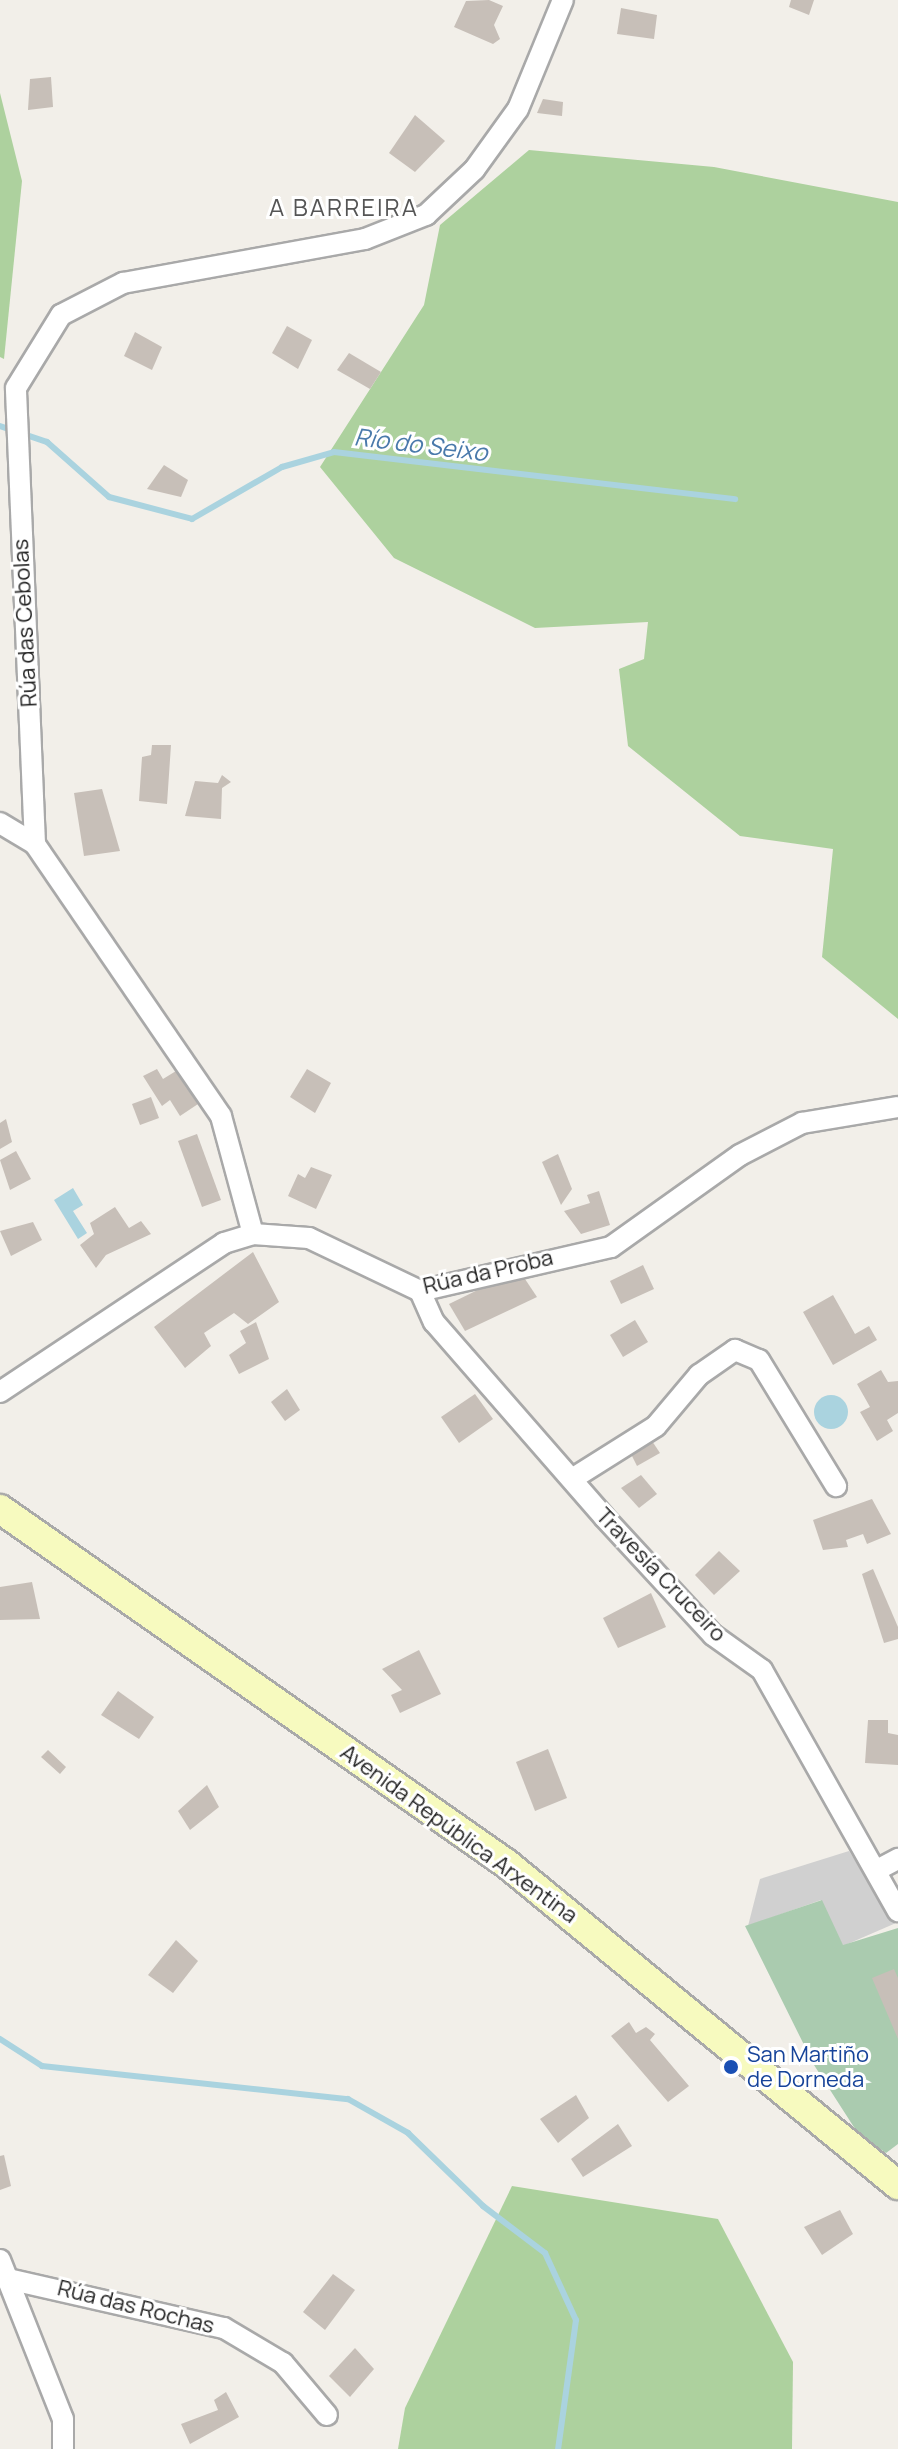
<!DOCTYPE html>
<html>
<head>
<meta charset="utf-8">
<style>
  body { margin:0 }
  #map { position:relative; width:898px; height:2449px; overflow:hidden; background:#f2efe9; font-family:Manrope,sans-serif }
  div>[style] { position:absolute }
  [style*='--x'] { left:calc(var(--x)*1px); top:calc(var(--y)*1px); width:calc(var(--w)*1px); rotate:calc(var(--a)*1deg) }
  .religious>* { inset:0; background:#d0d0d0 }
  .forest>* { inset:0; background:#add19e }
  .cemetery>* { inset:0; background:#aacbaf }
  .water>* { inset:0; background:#aad3df }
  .round { border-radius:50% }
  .stream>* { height:6px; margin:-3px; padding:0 3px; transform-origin:3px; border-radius:3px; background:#aad3df }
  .building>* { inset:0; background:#c7bfb8 }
  .roads { filter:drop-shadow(2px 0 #a9a9a9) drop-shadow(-2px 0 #a9a9a9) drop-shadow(0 2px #a9a9a9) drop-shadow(0 -2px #a9a9a9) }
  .minor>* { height:20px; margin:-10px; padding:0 10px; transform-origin:10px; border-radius:10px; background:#fff }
  .secondary>* { height:28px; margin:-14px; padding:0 14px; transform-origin:14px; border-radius:14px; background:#f7fabf }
  .dots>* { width:22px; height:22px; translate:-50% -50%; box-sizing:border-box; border:4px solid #fff; border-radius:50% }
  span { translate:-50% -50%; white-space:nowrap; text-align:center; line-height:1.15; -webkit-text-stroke:6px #fff; paint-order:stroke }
  .street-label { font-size:22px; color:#222 }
  .transit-label { font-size:22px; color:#164399 }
  .left { translate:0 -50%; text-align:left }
  .neighbourhood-label { font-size:24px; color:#555; letter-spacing:2px }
  .water-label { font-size:24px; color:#4a7aab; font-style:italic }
</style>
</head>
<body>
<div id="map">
  <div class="religious">
    <i style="clip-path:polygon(849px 1851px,896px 1923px,843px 1946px,821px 1900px,748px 1926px,760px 1879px)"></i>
  </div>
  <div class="forest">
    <i style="clip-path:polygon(0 93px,22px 181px,4px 359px,0 357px)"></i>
    <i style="clip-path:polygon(529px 150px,714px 167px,898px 202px,898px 1019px,822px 957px,833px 849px,740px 836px,628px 746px,619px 669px,644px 659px,648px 622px,535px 628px,394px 558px,320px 467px,424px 305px,440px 225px)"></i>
    <i style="clip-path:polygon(512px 2186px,718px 2219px,793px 2362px,792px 2449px,398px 2449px,405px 2408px)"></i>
  </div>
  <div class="cemetery">
    <i style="clip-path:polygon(822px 1900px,843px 1945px,898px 1928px,898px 2144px,886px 2153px,859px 2135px,814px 2065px,745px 1926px)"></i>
  </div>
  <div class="water">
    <i style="clip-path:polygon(73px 1188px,83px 1205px,73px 1211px,87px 1233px,78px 1239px,54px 1200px)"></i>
    <i class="round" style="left:814px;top:1395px;width:34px;height:34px"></i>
  </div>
  <div class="stream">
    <i style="--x:0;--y:426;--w:50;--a:18.8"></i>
    <i style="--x:47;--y:442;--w:83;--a:41.6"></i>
    <i style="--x:109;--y:497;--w:86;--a:14.8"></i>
    <i style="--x:192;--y:519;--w:104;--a:-30"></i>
    <i style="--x:282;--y:467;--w:54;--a:-16.1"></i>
    <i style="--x:334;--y:452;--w:404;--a:6.7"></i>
    <i style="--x:0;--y:2039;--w:50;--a:32.7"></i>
    <i style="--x:42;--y:2066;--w:308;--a:6.2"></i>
    <i style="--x:348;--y:2099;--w:69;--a:29.5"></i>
    <i style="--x:408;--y:2133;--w:105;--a:44.2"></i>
    <i style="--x:483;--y:2206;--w:78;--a:37.2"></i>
    <i style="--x:545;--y:2253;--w:74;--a:65.2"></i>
    <i style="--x:576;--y:2320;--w:130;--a:97.9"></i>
  </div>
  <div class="building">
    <i style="clip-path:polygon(489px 0,503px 6px,494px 25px,500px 39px,493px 44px,454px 27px,466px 1px)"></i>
    <i style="clip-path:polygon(791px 0,814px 0,809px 15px,789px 7px)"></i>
    <i style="clip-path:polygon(621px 8px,657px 15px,654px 39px,617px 34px)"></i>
    <i style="clip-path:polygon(51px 77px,53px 107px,28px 110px,30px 79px)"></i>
    <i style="clip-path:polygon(543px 99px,563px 102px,562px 116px,537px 113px)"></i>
    <i style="clip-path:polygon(415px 115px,445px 141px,415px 172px,389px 153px)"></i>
    <i style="clip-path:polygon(287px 326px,312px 340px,298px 369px,272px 353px)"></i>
    <i style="clip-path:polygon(135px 332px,162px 347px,152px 370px,124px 356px)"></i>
    <i style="clip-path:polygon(349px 353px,381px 372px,370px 389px,337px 370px)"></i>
    <i style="clip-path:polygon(164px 465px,188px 480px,181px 497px,147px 489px)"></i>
    <i style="clip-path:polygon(152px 745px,171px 745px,167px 804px,139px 801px,142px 757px,151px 755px)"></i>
    <i style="clip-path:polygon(222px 775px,231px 782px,222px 788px,221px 819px,185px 816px,195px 781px,218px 783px)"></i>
    <i style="clip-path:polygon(102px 789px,120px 851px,84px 856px,74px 793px)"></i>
    <i style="clip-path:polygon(157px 1069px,163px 1079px,176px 1071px,198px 1104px,180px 1116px,170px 1100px,162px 1106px,143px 1076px)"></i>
    <i style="clip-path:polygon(307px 1069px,331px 1083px,315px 1113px,290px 1097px)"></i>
    <i style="clip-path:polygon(151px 1097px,159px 1118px,140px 1125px,132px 1104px)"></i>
    <i style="clip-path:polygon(6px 1119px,12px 1142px,0 1149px,0 1123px)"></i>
    <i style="clip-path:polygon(197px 1134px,221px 1200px,202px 1207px,178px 1141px)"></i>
    <i style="clip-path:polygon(16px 1151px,31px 1179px,10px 1190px,0 1160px)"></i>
    <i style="clip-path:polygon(558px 1154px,572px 1189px,561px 1205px,542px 1162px)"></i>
    <i style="clip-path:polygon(311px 1167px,332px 1175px,316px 1209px,288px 1196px,298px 1174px,305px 1178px)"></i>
    <i style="clip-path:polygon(599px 1191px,610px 1225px,581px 1234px,564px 1211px,590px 1203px,587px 1195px)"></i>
    <i style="clip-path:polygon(115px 1207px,129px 1228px,141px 1221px,151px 1234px,106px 1255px,96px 1268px,80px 1245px,94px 1234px,90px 1223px)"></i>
    <i style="clip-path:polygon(33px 1222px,42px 1240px,11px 1256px,0 1231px)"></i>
    <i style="clip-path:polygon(253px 1252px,279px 1302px,248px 1324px,234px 1313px,204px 1333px,211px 1346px,185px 1368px,154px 1327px)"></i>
    <i style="clip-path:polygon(643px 1265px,654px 1289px,621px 1304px,610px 1281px)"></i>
    <i style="clip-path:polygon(519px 1270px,537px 1297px,465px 1331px,449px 1304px)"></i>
    <i style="clip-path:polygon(833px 1295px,855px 1334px,869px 1326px,877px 1340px,833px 1365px,803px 1312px)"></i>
    <i style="clip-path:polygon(635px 1320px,648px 1342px,623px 1357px,610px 1335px)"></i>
    <i style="clip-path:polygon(256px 1322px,269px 1359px,239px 1374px,229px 1355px,246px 1343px,240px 1331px)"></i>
    <i style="clip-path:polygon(881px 1370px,888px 1382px,898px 1381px,898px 1413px,887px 1420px,893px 1431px,877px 1441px,860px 1412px,870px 1407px,857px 1384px)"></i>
    <i style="clip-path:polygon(287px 1389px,300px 1410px,285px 1421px,271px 1402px)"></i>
    <i style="clip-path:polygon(475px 1394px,493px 1419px,459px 1443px,441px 1417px)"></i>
    <i style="clip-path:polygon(650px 1438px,660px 1453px,637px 1466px,629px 1450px)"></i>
    <i style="clip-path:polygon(641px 1475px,657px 1494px,639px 1508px,621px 1488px)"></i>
    <i style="clip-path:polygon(872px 1499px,891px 1534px,867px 1544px,863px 1534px,846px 1540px,848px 1547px,823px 1550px,813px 1520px)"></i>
    <i style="clip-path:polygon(719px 1551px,740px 1571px,714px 1595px,695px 1575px)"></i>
    <i style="clip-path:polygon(873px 1569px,898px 1627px,898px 1639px,884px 1643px,862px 1574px)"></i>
    <i style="clip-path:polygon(32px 1582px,40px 1619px,0 1620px,0 1587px)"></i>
    <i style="clip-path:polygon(651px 1593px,666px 1627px,618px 1648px,603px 1618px)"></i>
    <i style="clip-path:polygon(419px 1650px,441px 1694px,400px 1713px,391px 1695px,402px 1690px,382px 1669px)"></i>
    <i style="clip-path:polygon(118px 1691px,154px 1717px,139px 1739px,101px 1715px)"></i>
    <i style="clip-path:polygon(868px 1720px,888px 1720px,888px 1733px,898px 1735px,898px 1765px,865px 1763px)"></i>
    <i style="clip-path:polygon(548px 1749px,567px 1798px,535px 1811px,516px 1762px)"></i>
    <i style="clip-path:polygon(48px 1750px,66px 1767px,60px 1774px,41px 1757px)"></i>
    <i style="clip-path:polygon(207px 1785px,219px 1807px,190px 1830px,178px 1811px)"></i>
    <i style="clip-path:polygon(176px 1940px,198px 1961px,173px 1993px,148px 1975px)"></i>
    <i style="clip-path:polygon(894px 1969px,898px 1978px,898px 2039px,872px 1978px)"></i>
    <i style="clip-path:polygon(629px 2022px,636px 2033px,646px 2027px,655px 2034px,650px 2040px,689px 2086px,668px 2102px,611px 2036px)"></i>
    <i style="clip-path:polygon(576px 2095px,589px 2118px,558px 2143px,540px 2119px)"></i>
    <i style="clip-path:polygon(618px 2124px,632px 2146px,583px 2177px,571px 2159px)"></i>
    <i style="clip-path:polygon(4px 2155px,11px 2186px,0 2190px,0 2156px)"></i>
    <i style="clip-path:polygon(840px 2210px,853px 2234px,822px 2255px,804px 2227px)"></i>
    <i style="clip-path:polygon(333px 2274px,355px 2290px,325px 2330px,303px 2312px)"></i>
    <i style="clip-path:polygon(355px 2348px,374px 2369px,350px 2397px,329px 2376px)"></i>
    <i style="clip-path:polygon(226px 2392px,239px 2417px,190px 2444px,181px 2424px,218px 2410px,214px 2400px)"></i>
  </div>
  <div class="roads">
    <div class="minor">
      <i style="--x:0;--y:823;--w:41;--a:31"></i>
      <i style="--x:253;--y:1234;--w:122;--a:-105.2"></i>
      <i style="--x:221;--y:1116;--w:330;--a:-124.4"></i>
      <i style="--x:35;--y:844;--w:456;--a:-92.4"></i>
      <i style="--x:16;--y:388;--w:86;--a:-58.3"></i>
      <i style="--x:61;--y:315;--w:70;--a:-27.3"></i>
      <i style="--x:123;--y:283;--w:246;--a:-10.3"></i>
      <i style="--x:365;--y:239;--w:66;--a:-21.5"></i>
      <i style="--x:426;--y:215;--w:66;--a:-43.2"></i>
      <i style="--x:474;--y:170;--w:75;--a:-54.2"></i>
      <i style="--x:518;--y:109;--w:118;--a:-67.6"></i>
      <i style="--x:420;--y:1291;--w:34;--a:66"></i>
      <i style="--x:434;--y:1322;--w:259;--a:48.9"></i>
      <i style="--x:604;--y:1517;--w:161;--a:47.3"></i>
      <i style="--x:713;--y:1635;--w:60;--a:35.5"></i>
      <i style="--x:762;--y:1670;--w:277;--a:60.6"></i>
      <i style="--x:0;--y:1392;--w:269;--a:-33.6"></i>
      <i style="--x:224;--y:1243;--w:30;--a:-17"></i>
      <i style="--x:253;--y:1234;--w:56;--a:4.1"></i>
      <i style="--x:309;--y:1238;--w:123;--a:25.5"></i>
      <i style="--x:420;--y:1291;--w:196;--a:-13"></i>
      <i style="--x:611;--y:1247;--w:158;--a:-35.5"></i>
      <i style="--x:740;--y:1155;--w:70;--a:-27.3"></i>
      <i style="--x:802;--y:1123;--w:97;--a:-9.5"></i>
      <i style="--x:572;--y:1479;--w:99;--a:-32.2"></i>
      <i style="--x:656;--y:1426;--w:67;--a:-49.9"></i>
      <i style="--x:699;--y:1375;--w:44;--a:-34.8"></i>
      <i style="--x:735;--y:1350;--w:26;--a:23"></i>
      <i style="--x:759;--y:1360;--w:148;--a:58.6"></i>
      <i style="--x:877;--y:1870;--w:24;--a:-28"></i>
      <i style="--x:0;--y:2260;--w:171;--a:68.4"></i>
      <i style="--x:63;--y:2419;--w:30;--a:90"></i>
      <i style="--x:8;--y:2279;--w:221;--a:12.8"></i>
      <i style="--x:224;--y:2328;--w:69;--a:30.7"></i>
      <i style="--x:283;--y:2363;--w:68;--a:49.8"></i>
    </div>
    <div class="secondary">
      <i style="--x:0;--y:1509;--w:619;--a:35"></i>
      <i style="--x:507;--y:1864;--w:506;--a:39.39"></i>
    </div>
  </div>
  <div class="dots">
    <i style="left:731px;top:2067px;background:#1a4fb4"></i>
  </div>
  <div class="street-label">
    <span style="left:25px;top:623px;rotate:-93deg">Rúa das Cebolas</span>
    <span style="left:488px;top:1272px;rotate:-13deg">Rúa da Proba</span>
    <span style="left:661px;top:1575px;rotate:46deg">Travesía Cruceiro</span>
    <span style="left:459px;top:1834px;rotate:36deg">Avenida República Arxentina</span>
    <span style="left:136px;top:2307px;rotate:14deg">Rúa das Rochas</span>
  </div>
  <div class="transit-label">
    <span class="left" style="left:747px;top:2067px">San Martiño<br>de Dorneda</span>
  </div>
  <div class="neighbourhood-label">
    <span style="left:344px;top:207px">A BARREIRA</span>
  </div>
  <div class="water-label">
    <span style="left:421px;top:444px;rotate:7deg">Río do Seixo</span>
  </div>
</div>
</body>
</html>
